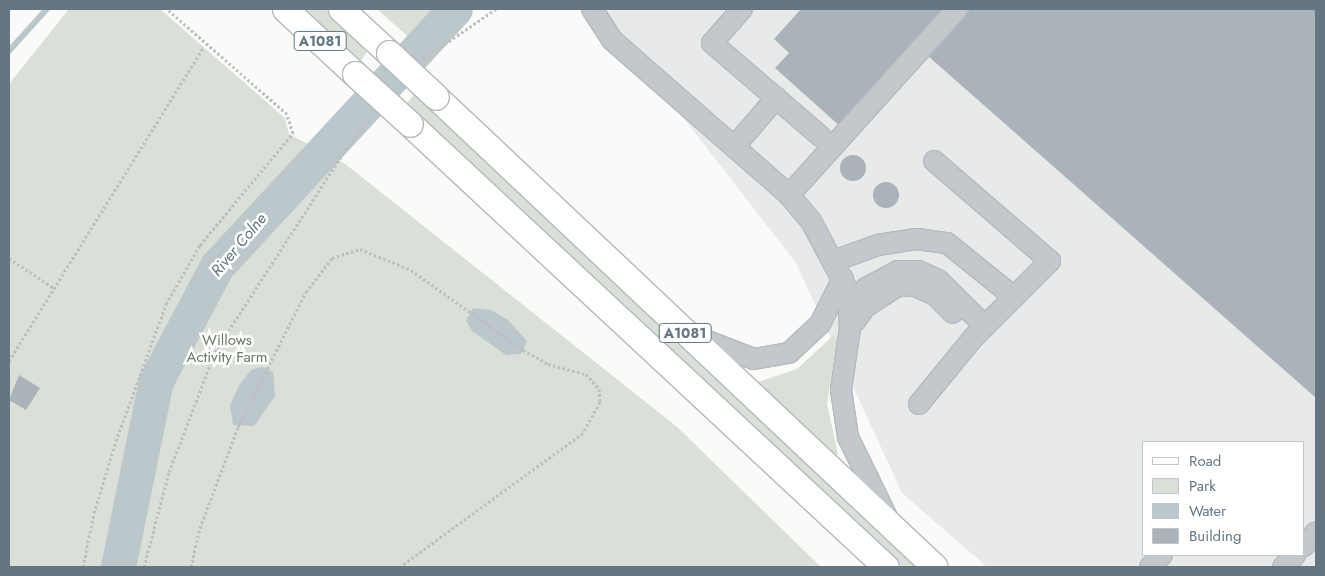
<!DOCTYPE html>
<html>
<head>
<meta charset="utf-8">
<style>
  body { margin:0 }
  #map { position:relative; width:1325px; height:576px; overflow:hidden; background:#fafaf8; font-family:Jost,sans-serif }
  div>[style] { position:absolute }
  [style*='--x'] { left:calc(var(--x)*1px); top:calc(var(--y)*1px); width:calc(var(--w)*1px); rotate:calc(var(--a)*1deg) }
  .built>* { inset:0; background:#e8e9e9 }
  .green>* { inset:0; background:#dadfd7 }
  .water>* { inset:0; background:#bbc7cb }
  .stream>* { height:5.5px; margin:-2.75px; padding:0 2.75px; transform-origin:2.75px; border-radius:2.75px; background:#bbc7cb }
  .river>* { height:35px; margin:-17.5px; padding:0 17.5px; transform-origin:17.5px; border-radius:17.5px; background:#bbc7cb }
  .building>* { inset:0; background:#aab3b9 }
  .round { border-radius:50% }
  .path>* { height:3px; margin-top:-1.5px; transform-origin:0; background:repeating-linear-gradient(90deg,#bbbfc2 0 2.5px,transparent 0 5px) }
  .roads { filter:drop-shadow(1px 0 #b5babe) drop-shadow(-1px 0 #b5babe) drop-shadow(0 1px #b5babe) drop-shadow(0 -1px #b5babe) }
  .minor>* { height:20px; margin:-10px; padding:0 10px; transform-origin:10px; border-radius:10px; background:#c3c8cc }
  .major>* { height:25px; margin:-12.5px; padding:0 12.5px; transform-origin:12.5px; border-radius:12.5px; background:#fff }
  .bridges { filter:drop-shadow(1px 0 #b5babe) drop-shadow(-1px 0 #b5babe) drop-shadow(0 1px #b5babe) drop-shadow(0 -1px #b5babe) }
  .major-bridge>* { height:25px; margin:-12.5px; padding:0 12.5px; transform-origin:12.5px; border-radius:12.5px; background:#fff }
  span { translate:-50% -50%; white-space:nowrap; text-align:center; line-height:1.15; -webkit-text-stroke:5px #fff; paint-order:stroke }
  .shield-label span { padding:1px 4px; background:#fff; border:1px solid; border-radius:4px; -webkit-text-stroke-width:0 }
  .shield-label { font-size:14px; color:#657683; font-weight:700 }
  .park-label { font-size:15px; color:#687a64 }
  .water-label { font-size:16px; color:#60757c; font-style:italic }
  .frame { position:absolute; inset:0; border:10px solid #657683; pointer-events:none }
  .legend { position:absolute; left:1142px; top:441px; width:162px; height:115px; box-sizing:border-box; background:#fff; border:1px solid #c1c8cd; margin:0; padding:6px 9px; list-style:none; font-size:15px; color:#657683 }
  .legend li { display:flex; align-items:center; gap:10px; height:25px }
  .legend b { width:25px; border:1px solid #c1c8cd }
</style>
</head>
<body>
<div id="map">
  <div class="built">
    <i style="clip-path:polygon(evenodd,599px 9px,1316px 9px,1316px 567px,987px 567px,902px 493px,796px 263px,599px 9px,1144px 442px,1304px 442px,1304px 555px,1144px 555px,1144px 442px)"></i>
  </div>
  <div class="green">
    <i style="clip-path:polygon(69px 9px,160px 9px,285px 118px,289px 134px,344px 163px,676px 426px,821px 567px,9px 567px,9px 84px)"></i>
    <i style="clip-path:polygon(304px 9px,326px 9px,369px 49px,361px 61px)"></i>
    <i style="clip-path:polygon(377px 9px,445px 9px,413px 41px)"></i>
    <i style="clip-path:polygon(415px 93px,919px 567px,898px 567px,739px 418px,407px 103px)"></i>
    <i style="clip-path:polygon(833px 336px,837px 339px,827px 404px,838px 454px,835px 456px,758px 382px,797px 369px)"></i>
  </div>
  <div class="water">
    <i style="clip-path:polygon(473px 308px,491px 310px,508px 320px,527px 341px,521px 354px,506px 355px,472px 331px,466px 321px)"></i>
    <i style="clip-path:polygon(262px 367px,273px 372px,275px 396px,254px 426px,233px 425px,230px 405px,240px 384px,252px 369px)"></i>
  </div>
  <div class="stream">
    <i style="--x:9;--y:51;--w:57;--a:-47.9"></i>
  </div>
  <div class="river">
    <i style="--x:118;--y:567;--w:190;--a:-78.5"></i>
    <i style="--x:156;--y:381;--w:130;--a:-62.1"></i>
    <i style="--x:217;--y:266;--w:350;--a:-47.2"></i>
  </div>
  <div class="building">
    <i style="clip-path:polygon(801px 9px,949px 9px,842px 128px,775px 68px,789px 53px,774px 39px)"></i>
    <i style="clip-path:polygon(970px 9px,1316px 9px,1316px 398px,928px 56px)"></i>
    <i class="round" style="left:840px;top:155px;width:26px;height:26px"></i>
    <i class="round" style="left:873px;top:182px;width:26px;height:26px"></i>
    <i style="clip-path:polygon(19px 375px,40px 388px,26px 410px,9px 400px)"></i>
  </div>
  <div class="path">
    <i style="--x:424;--y:58;--w:87;--a:-34.2"></i>
    <i style="--x:9;--y:258;--w:55;--a:34"></i>
    <i style="--x:9;--y:361;--w:370;--a:-58.2"></i>
    <i style="--x:83;--y:567;--w:55;--a:-78.5"></i>
    <i style="--x:94;--y:513;--w:75;--a:-73"></i>
    <i style="--x:116;--y:441;--w:146;--a:-69.9"></i>
    <i style="--x:166;--y:304;--w:68;--a:-60"></i>
    <i style="--x:200;--y:245;--w:146;--a:-50.3"></i>
    <i style="--x:293;--y:133;--w:20;--a:-108"></i>
    <i style="--x:287;--y:114;--w:159;--a:-138.8"></i>
    <i style="--x:144;--y:567;--w:98;--a:-75.3"></i>
    <i style="--x:169;--y:472;--w:129;--a:-69"></i>
    <i style="--x:215;--y:352;--w:242;--a:-57.2"></i>
    <i style="--x:346;--y:149;--w:40;--a:-51"></i>
    <i style="--x:191;--y:567;--w:40;--a:-77"></i>
    <i style="--x:200;--y:528;--w:108;--a:-69.4"></i>
    <i style="--x:238;--y:427;--w:151;--a:-63.3"></i>
    <i style="--x:306;--y:292;--w:43;--a:-52.6"></i>
    <i style="--x:332;--y:258;--w:29;--a:-18"></i>
    <i style="--x:360;--y:249;--w:55;--a:22.4"></i>
    <i style="--x:411;--y:270;--w:138;--a:35.5"></i>
    <i style="--x:523;--y:350;--w:29;--a:29"></i>
    <i style="--x:548;--y:364;--w:39;--a:15"></i>
    <i style="--x:586;--y:374;--w:20;--a:49"></i>
    <i style="--x:599;--y:389;--w:13;--a:86"></i>
    <i style="--x:600;--y:402;--w:35;--a:119"></i>
    <i style="--x:583;--y:433;--w:227;--a:143.8"></i>
  </div>
  <div class="roads">
    <div class="minor">
      <i style="--x:592;--y:9;--w:37;--a:57"></i>
      <i style="--x:612;--y:40;--w:235;--a:41.2"></i>
      <i style="--x:789;--y:195;--w:34;--a:50"></i>
      <i style="--x:811;--y:221;--w:79;--a:62.1"></i>
      <i style="--x:848;--y:291;--w:37;--a:87"></i>
      <i style="--x:850;--y:328;--w:63;--a:98.3"></i>
      <i style="--x:841;--y:390;--w:48;--a:81.5"></i>
      <i style="--x:848;--y:437;--w:91;--a:64"></i>
      <i style="--x:742;--y:9;--w:45;--a:131.4"></i>
      <i style="--x:712;--y:43;--w:143;--a:40.7"></i>
      <i style="--x:734;--y:147;--w:65;--a:-49.4"></i>
      <i style="--x:789;--y:195;--w:251;--a:-47.9"></i>
      <i style="--x:834;--y:261;--w:47;--a:-20"></i>
      <i style="--x:878;--y:245;--w:39;--a:-9"></i>
      <i style="--x:917;--y:239;--w:30;--a:8"></i>
      <i style="--x:947;--y:243;--w:86;--a:38.9"></i>
      <i style="--x:849;--y:310;--w:28;--a:-52"></i>
      <i style="--x:866;--y:288;--w:36;--a:-28"></i>
      <i style="--x:898;--y:271;--w:20;--a:0"></i>
      <i style="--x:918;--y:271;--w:22;--a:24"></i>
      <i style="--x:938;--y:280;--w:66;--a:44.4"></i>
      <i style="--x:855;--y:321;--w:17;--a:-54"></i>
      <i style="--x:865;--y:307;--w:40;--a:-32.9"></i>
      <i style="--x:899;--y:285;--w:16;--a:4"></i>
      <i style="--x:915;--y:286;--w:22;--a:24"></i>
      <i style="--x:935;--y:295;--w:25;--a:45"></i>
      <i style="--x:692;--y:335;--w:66;--a:21.2"></i>
      <i style="--x:754;--y:359;--w:36;--a:-10"></i>
      <i style="--x:789;--y:353;--w:42;--a:-43.1"></i>
      <i style="--x:820;--y:324;--w:51;--a:-63.4"></i>
      <i style="--x:919;--y:404;--w:85;--a:-50.7"></i>
      <i style="--x:973;--y:338;--w:109;--a:-45"></i>
      <i style="--x:1050;--y:261;--w:153;--a:-139.2"></i>
      <i style="--x:1304;--y:546;--w:18;--a:-49"></i>
      <i style="--x:1150;--y:567;--w:17;--a:-45"></i>
      <i style="--x:1283;--y:567;--w:17;--a:-45"></i>
    </div>
    <div class="major">
      <i style="--x:285;--y:9;--w:96;--a:42.9"></i>
      <i style="--x:341;--y:9;--w:65;--a:42.5"></i>
      <i style="--x:436;--y:97;--w:685;--a:43.29"></i>
      <i style="--x:410;--y:124;--w:650;--a:42.94"></i>
    </div>
  </div>
  <div class="bridges">
    <div class="major-bridge">
      <i style="--x:389;--y:53;--w:64;--a:43.1"></i>
      <i style="--x:355;--y:74;--w:74;--a:42.3"></i>
    </div>
  </div>
  <div class="shield-label">
    <span style="left:320px;top:41px">A1081</span>
    <span style="left:685px;top:333px">A1081</span>
  </div>
  <div class="park-label">
    <span style="left:227px;top:349px">Willows<br>Activity Farm</span>
  </div>
  <div class="water-label">
    <span style="left:239px;top:245px;rotate:-50deg">River Colne</span>
  </div>
  <div class="frame"></div>
  <ul class="legend">
  <li><b style="height:6px;background:#fff"></b>Road</li>
  <li><b style="height:14px;background:#dadfd7"></b>Park</li>
  <li><b style="height:14px;background:#bbc7cb"></b>Water</li>
  <li><b style="height:14px;background:#aab3b9"></b>Building</li>
  </ul>
</div>
</body>
</html>
